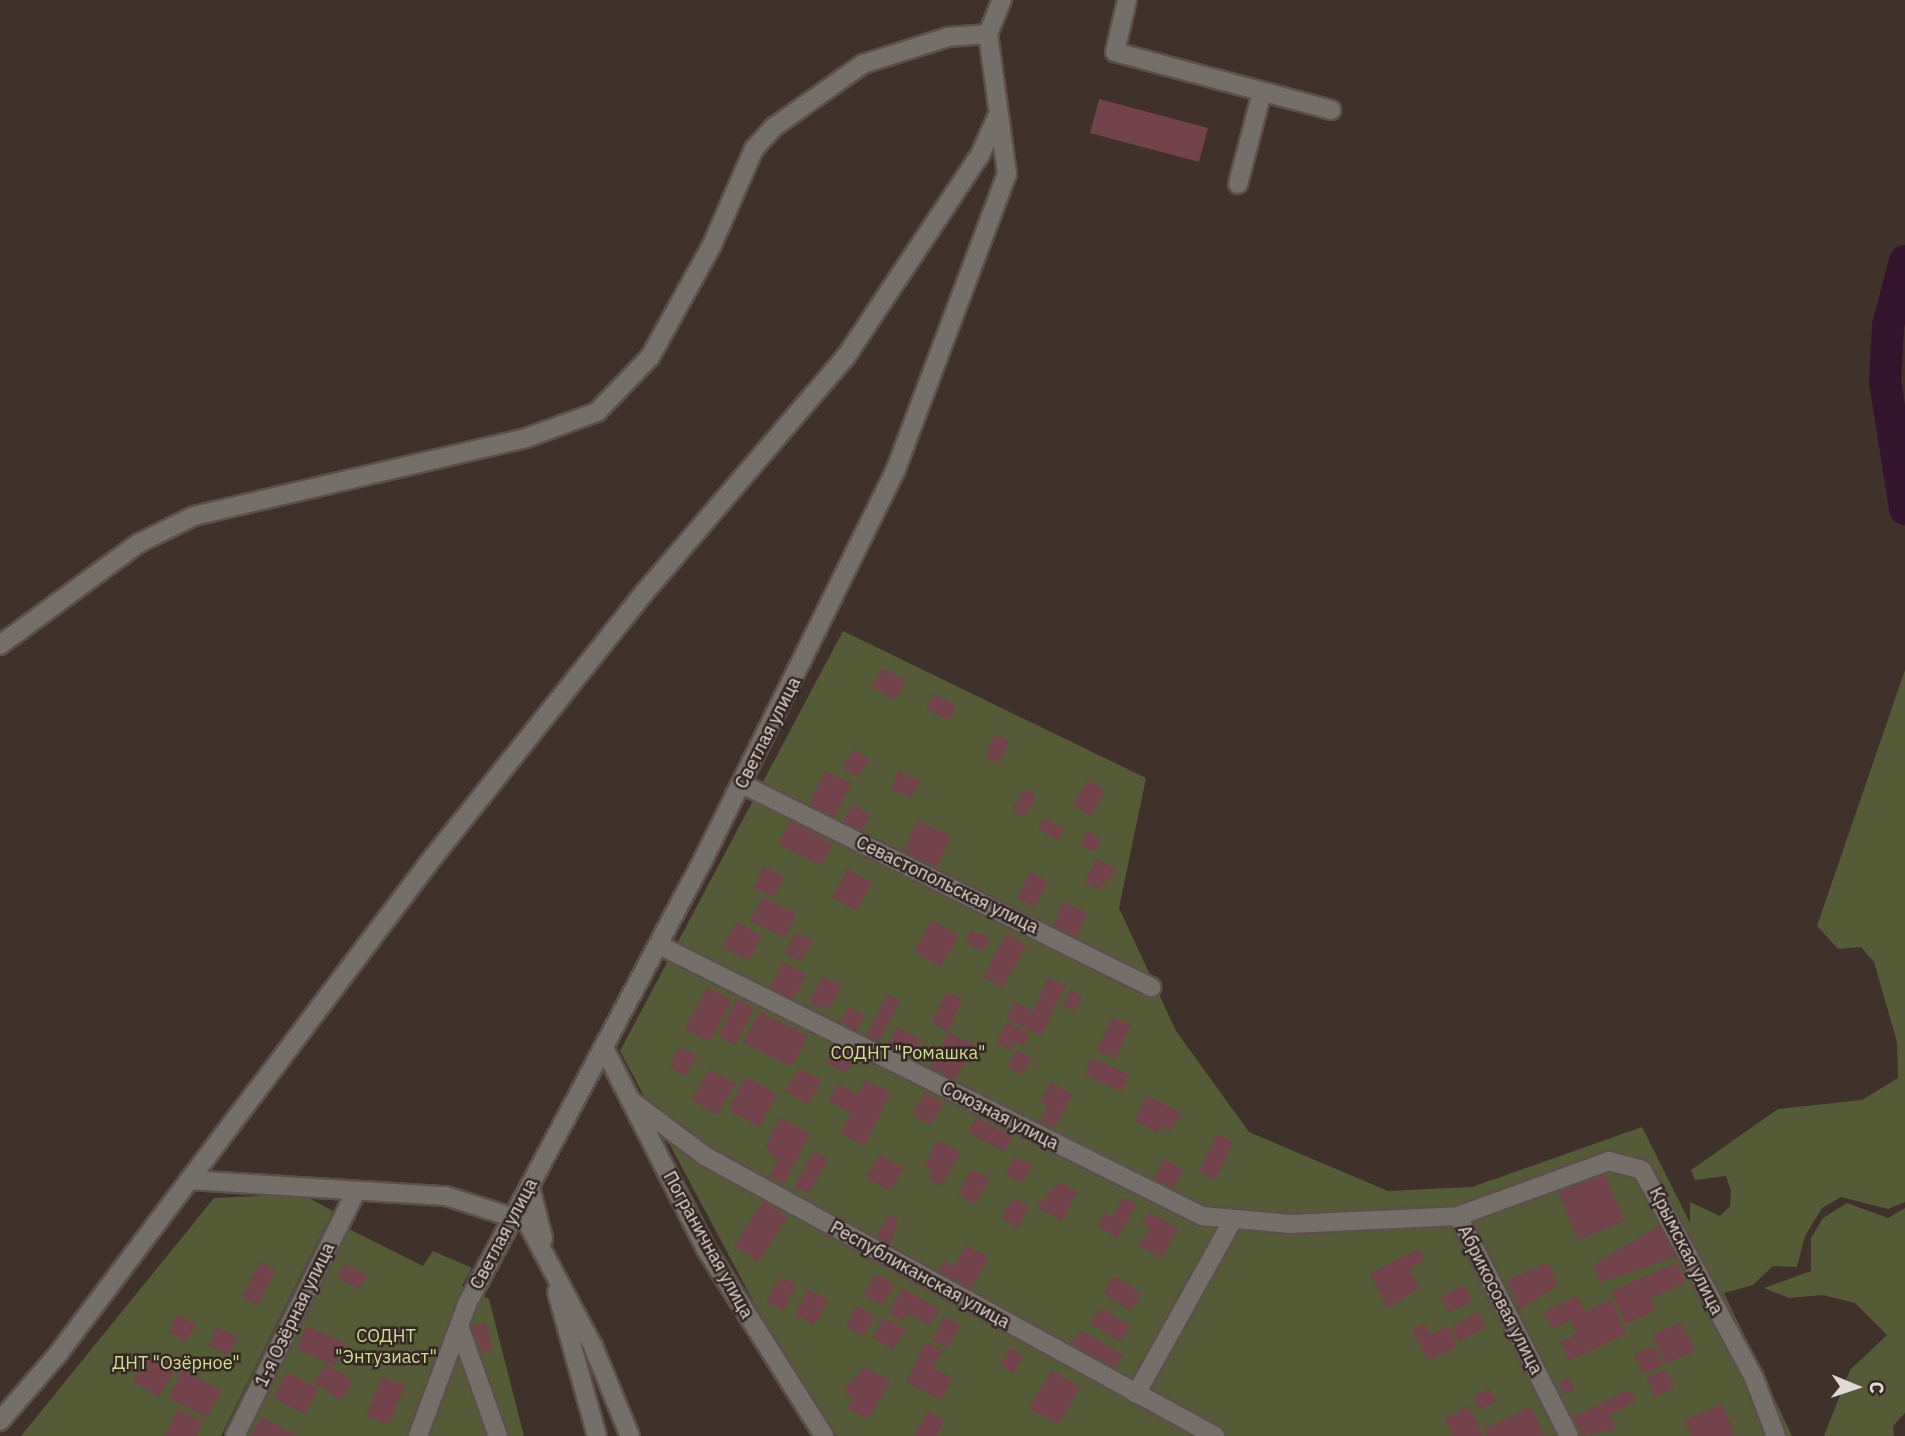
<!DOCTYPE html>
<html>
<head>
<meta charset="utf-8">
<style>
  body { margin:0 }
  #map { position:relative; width:1905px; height:1436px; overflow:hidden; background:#40312b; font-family:"IBM Plex Sans",sans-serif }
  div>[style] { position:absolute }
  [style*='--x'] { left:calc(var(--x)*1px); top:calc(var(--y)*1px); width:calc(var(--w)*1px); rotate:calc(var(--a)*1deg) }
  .green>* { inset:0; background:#565b37 }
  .river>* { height:32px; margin:-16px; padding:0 16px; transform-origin:16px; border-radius:16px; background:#35142e }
  .building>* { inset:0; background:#72434a }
  .roads { filter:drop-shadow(2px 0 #5d4f49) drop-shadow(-2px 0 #5d4f49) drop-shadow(0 2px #5d4f49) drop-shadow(0 -2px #5d4f49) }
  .minor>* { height:18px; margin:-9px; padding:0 9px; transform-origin:9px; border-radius:9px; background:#747069 }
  span { translate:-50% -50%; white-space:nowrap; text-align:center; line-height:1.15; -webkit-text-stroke:5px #352721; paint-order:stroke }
  .street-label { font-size:18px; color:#e1d8d4 }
  .park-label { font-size:18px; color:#d2dd94 }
  .north { position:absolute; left:1821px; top:1352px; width:70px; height:70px; -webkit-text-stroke:5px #352721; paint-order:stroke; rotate:92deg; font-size:19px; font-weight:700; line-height:28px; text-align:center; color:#e1d8d4 }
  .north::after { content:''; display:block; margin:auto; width:24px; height:32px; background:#e1d8d4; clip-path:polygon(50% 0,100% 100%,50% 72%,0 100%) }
</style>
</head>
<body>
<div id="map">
  <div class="green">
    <i style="clip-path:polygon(843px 631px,1146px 778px,1119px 908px,1176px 1031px,1249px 1132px,1388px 1191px,1472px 1187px,1642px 1127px,1690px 1223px,1690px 1202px,1720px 1216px,1730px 1206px,1731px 1191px,1726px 1176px,1695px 1180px,1691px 1170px,1778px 1109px,1862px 1100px,1898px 1078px,1897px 1042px,1874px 962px,1861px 947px,1838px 949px,1817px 926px,1905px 670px,1905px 1202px,1888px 1209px,1841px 1197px,1822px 1208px,1805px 1236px,1797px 1267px,1773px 1266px,1753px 1285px,1724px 1293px,1792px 1436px,836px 1436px,776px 1344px,620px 1051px)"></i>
    <i style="clip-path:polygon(301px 1194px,333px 1211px,221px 1436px,21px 1436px,214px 1198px)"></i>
    <i style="clip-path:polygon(1847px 1203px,1888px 1218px,1905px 1208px,1905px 1413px,1893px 1426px,1894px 1436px,1824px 1436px,1850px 1370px,1887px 1335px,1855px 1303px,1822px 1295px,1789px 1298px,1764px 1288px,1811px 1271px,1811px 1238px,1823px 1218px)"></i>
    <i style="clip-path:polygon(347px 1228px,423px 1266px,433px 1251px,472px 1268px,462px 1286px,489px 1299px,524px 1436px,244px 1436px)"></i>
  </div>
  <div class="river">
    <i style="--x:1905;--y:261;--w:67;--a:104.7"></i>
    <i style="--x:1888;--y:326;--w:55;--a:93.1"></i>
    <i style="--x:1885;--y:381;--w:130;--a:81.1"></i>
  </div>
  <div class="building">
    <i style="clip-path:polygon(1099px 99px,1208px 128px,1199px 162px,1090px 133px)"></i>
    <i style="clip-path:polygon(882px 668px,906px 681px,895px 700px,871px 687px)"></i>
    <i style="clip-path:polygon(933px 694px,956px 705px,949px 721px,926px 709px)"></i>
    <i style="clip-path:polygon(995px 734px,1009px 741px,998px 763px,985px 757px)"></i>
    <i style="clip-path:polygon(853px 749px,869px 759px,858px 777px,842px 768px)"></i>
    <i style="clip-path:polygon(825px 771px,851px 783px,833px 821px,807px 808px)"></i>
    <i style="clip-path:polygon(898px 771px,919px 781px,911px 798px,890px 789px)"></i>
    <i style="clip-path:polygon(1087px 780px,1105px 790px,1091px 816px,1073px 806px)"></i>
    <i style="clip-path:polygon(1024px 789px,1036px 795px,1024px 817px,1012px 811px)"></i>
    <i style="clip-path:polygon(852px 804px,870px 814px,860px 834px,842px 824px)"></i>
    <i style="clip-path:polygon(1045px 818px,1063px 829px,1057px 840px,1038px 829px)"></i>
    <i style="clip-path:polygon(790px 821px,832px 844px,821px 866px,778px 844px)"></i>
    <i style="clip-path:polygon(917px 821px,951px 836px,937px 867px,903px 852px)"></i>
    <i style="clip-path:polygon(1086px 831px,1101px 838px,1095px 852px,1080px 845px)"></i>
    <i style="clip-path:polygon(1096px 859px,1117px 869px,1099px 890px,1084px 882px)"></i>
    <i style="clip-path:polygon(763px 867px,784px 877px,774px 897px,753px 888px)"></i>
    <i style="clip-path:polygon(847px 869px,872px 882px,857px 911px,832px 898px)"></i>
    <i style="clip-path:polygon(1030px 872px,1047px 881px,1035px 907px,1017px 898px)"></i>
    <i style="clip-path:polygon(762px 897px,796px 914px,784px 938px,750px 921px)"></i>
    <i style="clip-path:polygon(1063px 902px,1087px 913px,1075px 941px,1051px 930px)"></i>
    <i style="clip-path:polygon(931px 920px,958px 935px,941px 967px,914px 952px)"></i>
    <i style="clip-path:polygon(736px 922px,761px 936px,748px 961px,722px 947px)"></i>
    <i style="clip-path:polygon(970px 930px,989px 937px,983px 951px,965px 944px)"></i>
    <i style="clip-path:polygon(795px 932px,812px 940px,801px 962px,785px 954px)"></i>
    <i style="clip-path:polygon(1006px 934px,1026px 945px,1003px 988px,983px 977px)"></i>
    <i style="clip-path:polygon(782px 962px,806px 974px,792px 1001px,769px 989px)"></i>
    <i style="clip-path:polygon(822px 976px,841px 985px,828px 1011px,809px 1002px)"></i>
    <i style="clip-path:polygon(1049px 977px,1065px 986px,1041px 1036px,1006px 1019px,1014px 1002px,1033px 1011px)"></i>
    <i style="clip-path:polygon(707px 987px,732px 1000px,709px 1042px,684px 1029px)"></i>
    <i style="clip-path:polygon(1071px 990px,1082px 996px,1073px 1012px,1062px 1006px)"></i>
    <i style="clip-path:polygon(947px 992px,962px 999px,948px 1032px,932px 1022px)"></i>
    <i style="clip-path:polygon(887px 994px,900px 1001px,878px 1042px,866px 1036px)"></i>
    <i style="clip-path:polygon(737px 999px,754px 1009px,735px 1045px,718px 1036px)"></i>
    <i style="clip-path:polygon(848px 1007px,864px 1016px,855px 1034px,839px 1025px)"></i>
    <i style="clip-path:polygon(759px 1012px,807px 1036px,792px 1067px,743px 1043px)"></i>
    <i style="clip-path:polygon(1112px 1017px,1130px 1025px,1115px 1059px,1097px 1051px)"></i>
    <i style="clip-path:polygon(1007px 1022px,1029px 1034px,1023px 1047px,1015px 1042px,1010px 1051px,996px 1043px)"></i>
    <i style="clip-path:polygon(897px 1027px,921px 1040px,910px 1060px,886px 1048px)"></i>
    <i style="clip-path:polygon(948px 1032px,974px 1045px,952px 1085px,928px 1072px)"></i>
    <i style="clip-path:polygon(834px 1045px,854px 1055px,846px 1073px,826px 1063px)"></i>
    <i style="clip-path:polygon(679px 1047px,696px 1055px,686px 1076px,669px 1068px)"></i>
    <i style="clip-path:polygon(1016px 1050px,1031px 1058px,1022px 1075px,1007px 1067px)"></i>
    <i style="clip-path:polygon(1092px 1058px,1129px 1075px,1121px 1092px,1084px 1074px)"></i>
    <i style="clip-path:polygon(798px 1068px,821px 1080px,808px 1104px,785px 1092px)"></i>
    <i style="clip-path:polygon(709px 1069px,735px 1084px,717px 1115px,691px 1100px)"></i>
    <i style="clip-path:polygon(745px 1077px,777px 1094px,759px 1127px,728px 1110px)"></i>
    <i style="clip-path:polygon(865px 1080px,890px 1093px,864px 1146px,840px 1134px,851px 1113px,828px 1101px,837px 1084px,858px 1094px)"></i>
    <i style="clip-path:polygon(1050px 1082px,1072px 1094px,1054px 1128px,1040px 1121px,1047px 1106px,1040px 1102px)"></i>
    <i style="clip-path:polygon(925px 1093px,943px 1104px,930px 1125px,912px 1115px)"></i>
    <i style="clip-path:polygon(1147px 1096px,1181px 1113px,1171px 1131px,1162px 1126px,1158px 1133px,1134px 1120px)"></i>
    <i style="clip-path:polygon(975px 1117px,1012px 1137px,1004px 1152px,967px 1132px)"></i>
    <i style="clip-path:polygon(780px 1118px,810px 1134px,783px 1184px,769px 1176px,777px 1161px,765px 1147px)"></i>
    <i style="clip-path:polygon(1217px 1134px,1233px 1142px,1215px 1180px,1199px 1172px)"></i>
    <i style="clip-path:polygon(937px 1140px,960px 1152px,942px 1186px,928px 1179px,932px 1171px,924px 1167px)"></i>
    <i style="clip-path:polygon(813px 1151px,828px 1159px,808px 1194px,794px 1186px)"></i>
    <i style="clip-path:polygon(878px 1155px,903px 1168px,891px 1191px,866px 1178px)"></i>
    <i style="clip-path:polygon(1014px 1157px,1031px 1165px,1022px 1183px,1005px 1176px)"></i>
    <i style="clip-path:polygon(1164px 1159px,1183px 1170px,1171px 1192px,1152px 1181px)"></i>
    <i style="clip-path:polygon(970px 1169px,989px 1178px,976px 1204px,958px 1195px)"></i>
    <i style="clip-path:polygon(1604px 1173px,1624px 1221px,1578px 1240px,1558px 1192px)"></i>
    <i style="clip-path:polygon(1059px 1182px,1077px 1192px,1062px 1221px,1036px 1207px)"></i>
    <i style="clip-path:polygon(1123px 1197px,1136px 1204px,1118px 1238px,1097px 1226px,1105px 1212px,1112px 1217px)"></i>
    <i style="clip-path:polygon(1014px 1198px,1029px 1207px,1017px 1227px,1001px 1218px)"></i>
    <i style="clip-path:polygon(763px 1201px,787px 1217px,758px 1262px,734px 1246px)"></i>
    <i style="clip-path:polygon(1149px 1212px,1178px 1229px,1161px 1258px,1139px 1246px,1150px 1228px,1142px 1223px)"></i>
    <i style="clip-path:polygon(889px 1214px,898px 1219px,890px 1244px,876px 1236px)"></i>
    <i style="clip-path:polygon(1660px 1225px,1675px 1257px,1600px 1282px,1593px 1265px)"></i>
    <i style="clip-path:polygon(965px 1245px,988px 1257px,971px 1289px,938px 1272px,944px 1261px,954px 1267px)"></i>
    <i style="clip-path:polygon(1419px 1249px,1424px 1260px,1409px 1268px,1419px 1288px,1387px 1309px,1370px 1273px)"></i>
    <i style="clip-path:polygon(260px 1262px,275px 1270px,257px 1306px,242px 1298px)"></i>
    <i style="clip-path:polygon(1548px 1263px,1557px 1286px,1519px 1310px,1507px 1280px)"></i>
    <i style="clip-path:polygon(1676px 1263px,1685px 1283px,1650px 1298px,1655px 1311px,1625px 1324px,1611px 1291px)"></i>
    <i style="clip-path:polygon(344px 1264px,366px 1275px,359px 1289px,337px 1278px)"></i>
    <i style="clip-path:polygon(876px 1274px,895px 1285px,882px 1306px,863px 1295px)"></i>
    <i style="clip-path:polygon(780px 1276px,796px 1285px,783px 1311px,766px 1302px)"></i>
    <i style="clip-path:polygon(1114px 1276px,1142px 1294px,1130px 1311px,1103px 1293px)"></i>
    <i style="clip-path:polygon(1464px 1285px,1472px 1302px,1448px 1313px,1440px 1297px)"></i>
    <i style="clip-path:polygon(903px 1288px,939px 1310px,929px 1326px,908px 1313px,902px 1321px,888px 1312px)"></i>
    <i style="clip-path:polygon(808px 1289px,828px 1300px,814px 1325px,794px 1314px)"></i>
    <i style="clip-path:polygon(1577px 1296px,1585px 1312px,1611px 1299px,1626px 1334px,1569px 1361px,1560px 1342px,1577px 1334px,1570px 1320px,1552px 1329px,1543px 1312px)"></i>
    <i style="clip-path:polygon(857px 1306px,874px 1317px,863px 1337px,845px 1326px)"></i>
    <i style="clip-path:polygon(1100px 1308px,1130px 1326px,1120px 1342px,1090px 1324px)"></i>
    <i style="clip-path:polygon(1478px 1312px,1486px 1327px,1459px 1341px,1451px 1327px)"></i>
    <i style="clip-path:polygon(178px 1315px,196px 1325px,186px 1342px,169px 1331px)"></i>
    <i style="clip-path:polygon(884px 1317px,905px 1330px,893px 1350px,872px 1337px)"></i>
    <i style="clip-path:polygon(944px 1317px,960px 1325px,947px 1348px,932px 1340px)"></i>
    <i style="clip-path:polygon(1681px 1322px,1695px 1351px,1666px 1364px,1652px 1335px)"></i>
    <i style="clip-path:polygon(486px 1323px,492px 1350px,476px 1353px,470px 1326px)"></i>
    <i style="clip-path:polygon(1424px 1323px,1430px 1335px,1447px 1326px,1458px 1346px,1428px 1361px,1412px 1330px)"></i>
    <i style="clip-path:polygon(306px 1326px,344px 1343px,335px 1366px,296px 1349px)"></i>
    <i style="clip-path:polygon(217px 1327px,237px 1337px,228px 1355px,208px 1345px)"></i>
    <i style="clip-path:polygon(1080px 1330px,1123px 1355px,1114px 1370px,1071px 1344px)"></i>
    <i style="clip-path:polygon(925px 1342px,942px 1350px,933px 1368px,952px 1378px,941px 1400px,906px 1382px)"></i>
    <i style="clip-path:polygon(1654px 1345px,1663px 1365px,1643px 1374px,1634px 1354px)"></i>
    <i style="clip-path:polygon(1010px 1348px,1023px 1356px,1014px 1373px,1000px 1365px)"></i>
    <i style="clip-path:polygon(167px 1354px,180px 1362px,158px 1397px,132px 1381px,147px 1357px,160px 1365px)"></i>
    <i style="clip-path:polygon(326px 1364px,353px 1381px,341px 1400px,314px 1383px)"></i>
    <i style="clip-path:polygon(864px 1367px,890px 1381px,868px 1420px,847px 1408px,853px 1398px,842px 1392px)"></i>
    <i style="clip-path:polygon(1666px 1369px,1674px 1388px,1654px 1397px,1646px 1378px)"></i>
    <i style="clip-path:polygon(182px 1370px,221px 1390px,207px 1418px,168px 1398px)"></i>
    <i style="clip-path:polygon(1051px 1370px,1080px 1387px,1058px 1425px,1029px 1408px)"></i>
    <i style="clip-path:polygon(286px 1372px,318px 1388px,305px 1414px,273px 1398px)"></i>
    <i style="clip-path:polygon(382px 1377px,405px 1386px,388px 1425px,366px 1416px)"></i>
    <i style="clip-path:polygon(1569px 1377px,1574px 1390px,1564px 1395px,1558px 1382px)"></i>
    <i style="clip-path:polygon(1488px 1388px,1496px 1401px,1480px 1410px,1473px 1397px)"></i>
    <i style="clip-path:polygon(1630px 1389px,1636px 1401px,1609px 1415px,1616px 1429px,1583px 1436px,1573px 1417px)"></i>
    <i style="clip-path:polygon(1722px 1404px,1735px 1436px,1691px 1436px,1684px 1420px)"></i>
    <i style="clip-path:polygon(1468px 1406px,1483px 1436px,1453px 1436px,1444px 1418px)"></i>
    <i style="clip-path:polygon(1530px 1407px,1544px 1436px,1487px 1436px,1484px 1429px)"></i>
    <i style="clip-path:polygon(178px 1409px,203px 1422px,196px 1436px,164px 1436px)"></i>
    <i style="clip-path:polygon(928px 1411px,945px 1421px,936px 1436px,913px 1436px)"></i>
    <i style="clip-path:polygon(261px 1417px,297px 1436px,251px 1436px)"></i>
  </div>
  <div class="roads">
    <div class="minor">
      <i style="--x:1127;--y:0;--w:53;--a:103"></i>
      <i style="--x:1115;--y:52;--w:224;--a:15"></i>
      <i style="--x:1238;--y:184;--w:95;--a:-75.4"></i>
      <i style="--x:0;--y:645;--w:172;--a:-36.3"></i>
      <i style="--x:139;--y:543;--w:61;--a:-26.1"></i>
      <i style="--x:194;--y:516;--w:341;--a:-13.2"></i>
      <i style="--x:526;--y:438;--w:76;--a:-20.1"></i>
      <i style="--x:597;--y:412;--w:76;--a:-46.1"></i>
      <i style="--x:650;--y:357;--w:128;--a:-61"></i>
      <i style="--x:712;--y:245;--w:105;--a:-66.4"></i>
      <i style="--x:754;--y:149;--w:30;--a:-48"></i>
      <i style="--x:774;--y:127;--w:109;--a:-35.3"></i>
      <i style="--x:863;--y:64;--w:89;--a:-17.6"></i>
      <i style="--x:948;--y:37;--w:40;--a:-4.3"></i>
      <i style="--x:742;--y:784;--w:457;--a:26.4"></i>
      <i style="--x:659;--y:945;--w:607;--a:26.52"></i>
      <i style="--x:1202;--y:1216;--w:89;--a:5.1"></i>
      <i style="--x:1291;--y:1224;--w:167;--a:-2.7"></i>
      <i style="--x:1458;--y:1216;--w:246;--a:63.2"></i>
      <i style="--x:604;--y:1048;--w:225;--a:63.1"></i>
      <i style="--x:706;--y:1249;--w:221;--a:57.7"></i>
      <i style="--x:633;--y:1102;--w:90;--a:36.9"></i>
      <i style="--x:705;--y:1156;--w:582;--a:28.77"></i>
      <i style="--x:189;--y:1180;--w:257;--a:3.6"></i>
      <i style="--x:446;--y:1196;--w:85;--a:17.8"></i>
      <i style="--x:527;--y:1222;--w:140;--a:62"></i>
      <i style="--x:593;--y:1346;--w:97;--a:67.7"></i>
      <i style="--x:530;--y:1187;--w:53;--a:75.7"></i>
      <i style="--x:1458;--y:1216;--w:161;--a:-20"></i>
      <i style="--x:1609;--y:1161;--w:34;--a:15"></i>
      <i style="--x:1642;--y:1170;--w:236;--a:61.7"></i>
      <i style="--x:1754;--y:1378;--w:62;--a:69.2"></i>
      <i style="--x:557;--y:1292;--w:149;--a:74.5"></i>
      <i style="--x:459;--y:1326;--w:117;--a:70.5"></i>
      <i style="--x:1136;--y:1394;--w:196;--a:-60.9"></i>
      <i style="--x:0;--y:1421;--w:89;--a:-49.1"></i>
      <i style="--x:58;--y:1354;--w:624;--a:-52.95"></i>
      <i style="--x:434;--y:856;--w:337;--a:-51.4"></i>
      <i style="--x:644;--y:593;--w:309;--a:-49.5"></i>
      <i style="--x:845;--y:358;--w:244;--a:-56.4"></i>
      <i style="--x:980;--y:155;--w:42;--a:-65.9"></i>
      <i style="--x:235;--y:1436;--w:271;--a:-63.7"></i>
      <i style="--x:418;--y:1436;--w:141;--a:-69.6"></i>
      <i style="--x:467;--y:1304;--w:505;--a:-62.01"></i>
      <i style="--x:704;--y:858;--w:434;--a:-63.7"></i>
      <i style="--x:896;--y:469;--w:315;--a:-69.4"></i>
      <i style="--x:1007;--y:174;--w:141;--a:-97.7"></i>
      <i style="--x:988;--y:34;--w:37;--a:-68"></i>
    </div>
  </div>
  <div class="street-label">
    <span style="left:768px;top:733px;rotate:-63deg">Светлая улица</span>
    <span style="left:947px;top:885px;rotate:26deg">Севастопольская улица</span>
    <span style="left:1000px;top:1116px;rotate:27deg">Союзная улица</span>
    <span style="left:504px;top:1234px;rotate:-62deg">Светлая улица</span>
    <span style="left:708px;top:1245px;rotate:61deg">Пограничная улица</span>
    <span style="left:1686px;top:1251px;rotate:63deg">Крымская улица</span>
    <span style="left:920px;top:1275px;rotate:29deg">Республиканская улица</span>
    <span style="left:1500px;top:1300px;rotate:63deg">Абрикосовая улица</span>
    <span style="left:295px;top:1315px;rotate:-64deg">1-я Озёрная улица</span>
  </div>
  <div class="park-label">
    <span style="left:908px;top:1053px">СОДНТ "Ромашка"</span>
    <span style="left:386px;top:1347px">СОДНТ<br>"Энтузиаст"</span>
    <span style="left:176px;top:1363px">ДНТ "Озёрное"</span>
  </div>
  <div class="north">С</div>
</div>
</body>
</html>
